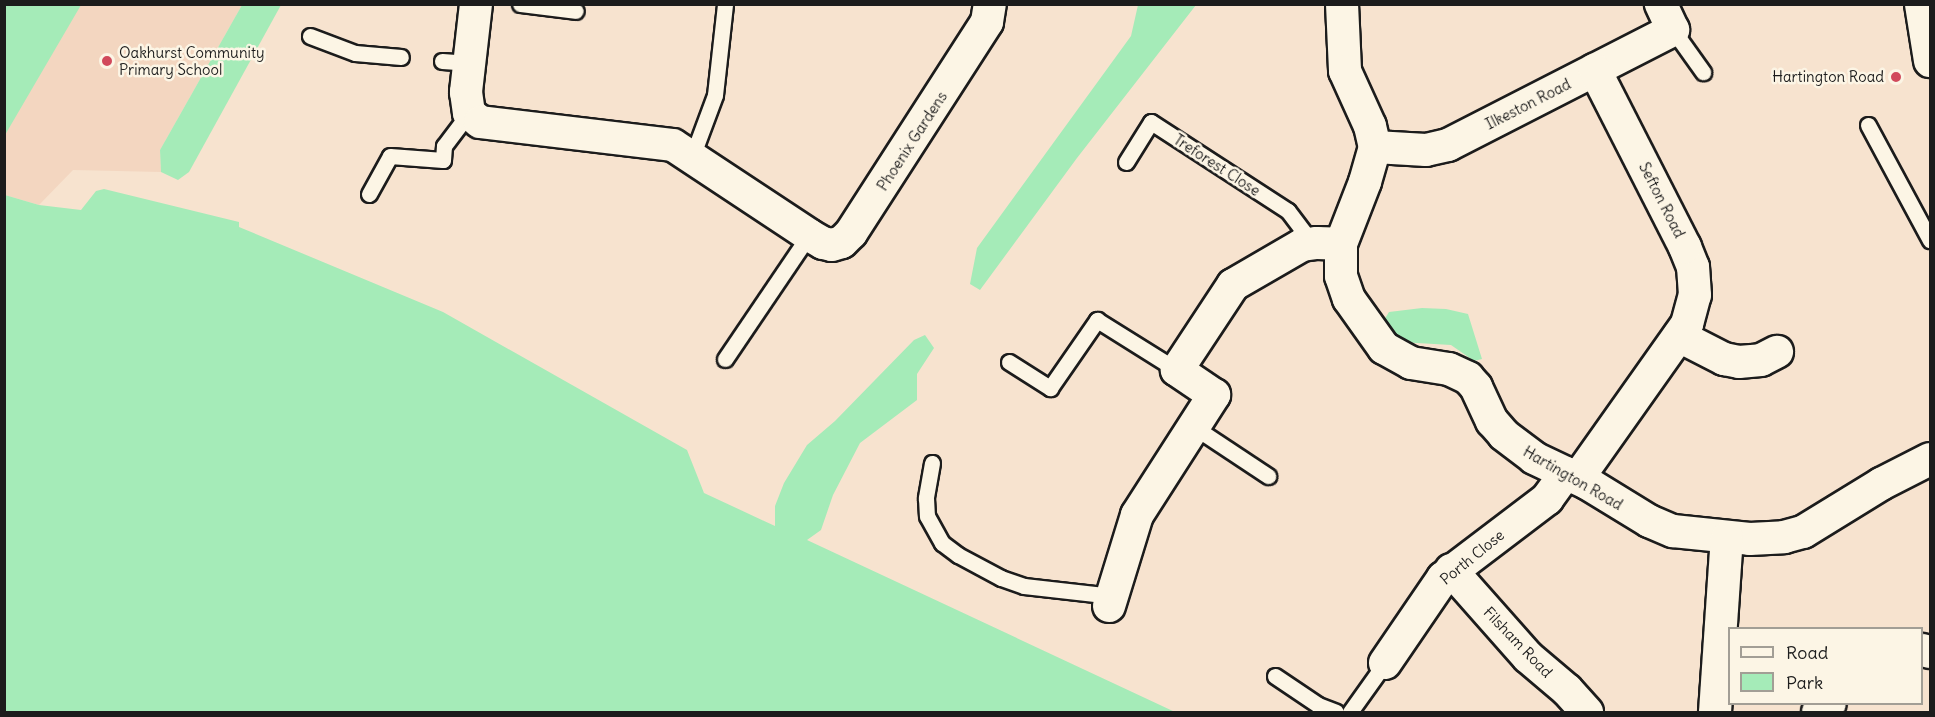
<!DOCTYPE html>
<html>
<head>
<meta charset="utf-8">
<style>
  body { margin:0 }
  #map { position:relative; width:1935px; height:717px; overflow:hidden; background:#f7e3cf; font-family:Delius,sans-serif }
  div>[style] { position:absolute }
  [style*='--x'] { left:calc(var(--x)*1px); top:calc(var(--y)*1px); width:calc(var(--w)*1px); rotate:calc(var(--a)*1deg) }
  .built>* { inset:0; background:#f3d6c0 }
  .green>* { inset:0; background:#a5ebb8 }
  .roads { filter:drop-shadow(2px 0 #1c1c1c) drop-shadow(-2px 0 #1c1c1c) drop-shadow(0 2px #1c1c1c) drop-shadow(0 -2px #1c1c1c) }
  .lane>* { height:15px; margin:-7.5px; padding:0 7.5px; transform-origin:7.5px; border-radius:7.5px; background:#fcf5e5 }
  .street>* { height:32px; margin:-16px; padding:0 16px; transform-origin:16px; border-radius:16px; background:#fcf5e5 }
  .secondary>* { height:33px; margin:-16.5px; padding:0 16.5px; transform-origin:16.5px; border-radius:16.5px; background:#fcf5e5 }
  .dots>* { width:16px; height:16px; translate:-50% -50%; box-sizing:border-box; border:3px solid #fcf5e5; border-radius:50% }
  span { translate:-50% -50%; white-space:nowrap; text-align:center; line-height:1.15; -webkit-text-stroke:5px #fcf5e5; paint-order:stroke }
  .poi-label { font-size:15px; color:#1c1c1c }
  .left { translate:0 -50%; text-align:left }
  .right { translate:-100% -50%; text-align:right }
  .street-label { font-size:15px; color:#1c1c1c }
  .frame { position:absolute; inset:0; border:6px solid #1c1c1c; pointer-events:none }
  .legend { position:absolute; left:1728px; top:627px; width:195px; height:78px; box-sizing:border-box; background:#fcf5e5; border:2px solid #a29e95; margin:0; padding:8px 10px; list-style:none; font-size:18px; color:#1c1c1c }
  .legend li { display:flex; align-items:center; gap:12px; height:30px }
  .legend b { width:30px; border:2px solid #a29e95 }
</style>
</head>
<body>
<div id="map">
  <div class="built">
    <i style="clip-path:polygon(4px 5px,242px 5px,160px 150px,161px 172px,73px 170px,39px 205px,5px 195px)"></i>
  </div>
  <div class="green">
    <i style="clip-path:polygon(5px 4px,81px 5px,5px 135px,4px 5px)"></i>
    <i style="clip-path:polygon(242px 5px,281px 5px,189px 172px,178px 180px,161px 172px,160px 150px)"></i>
    <i style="clip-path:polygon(1138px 5px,1196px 5px,1077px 158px,980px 290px,970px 284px,977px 248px,1131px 36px)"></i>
    <i style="clip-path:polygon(104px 189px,239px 222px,239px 227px,443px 312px,687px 450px,704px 493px,775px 526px,775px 506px,784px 483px,807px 445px,835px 421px,914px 340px,925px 335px,934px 348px,917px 374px,917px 400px,860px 443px,833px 495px,821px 530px,807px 540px,1175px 712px,5px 712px,5px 195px,39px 205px,81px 210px,96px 191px)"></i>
    <i style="clip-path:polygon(1422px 308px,1446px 309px,1468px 314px,1482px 359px,1474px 361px,1451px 345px,1400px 342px,1395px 337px,1384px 320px,1389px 312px)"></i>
  </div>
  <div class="roads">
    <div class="lane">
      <i style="--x:520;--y:4;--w:56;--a:7.1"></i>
      <i style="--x:1673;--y:30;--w:52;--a:54.5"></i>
      <i style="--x:310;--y:36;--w:48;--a:20.7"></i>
      <i style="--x:355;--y:53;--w:46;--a:5"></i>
      <i style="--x:442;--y:61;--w:27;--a:4"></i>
      <i style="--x:1868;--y:125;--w:131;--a:61.7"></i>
      <i style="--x:692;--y:157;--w:66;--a:-69.6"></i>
      <i style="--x:715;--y:95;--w:92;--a:-83.7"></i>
      <i style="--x:1126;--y:162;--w:47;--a:-58"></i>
      <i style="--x:1151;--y:122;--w:163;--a:33"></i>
      <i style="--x:1288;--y:211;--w:41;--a:52.9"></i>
      <i style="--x:369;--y:194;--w:43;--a:-61.1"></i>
      <i style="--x:390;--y:156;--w:53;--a:4.3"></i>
      <i style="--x:443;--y:160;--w:14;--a:-86"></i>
      <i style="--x:444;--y:146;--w:41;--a:-52.9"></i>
      <i style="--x:725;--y:359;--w:150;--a:-55.9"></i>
      <i style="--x:1009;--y:362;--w:49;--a:32.4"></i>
      <i style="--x:1050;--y:388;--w:83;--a:-55.3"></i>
      <i style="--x:1097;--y:320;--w:94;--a:32"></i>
      <i style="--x:1194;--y:427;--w:89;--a:33.5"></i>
      <i style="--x:932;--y:463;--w:36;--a:100"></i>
      <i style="--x:926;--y:498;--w:18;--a:87"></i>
      <i style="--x:927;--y:516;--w:31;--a:61"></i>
      <i style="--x:942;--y:543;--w:20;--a:37"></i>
      <i style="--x:958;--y:555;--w:49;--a:28.1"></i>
      <i style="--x:1001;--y:578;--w:24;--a:19"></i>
      <i style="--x:1024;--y:586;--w:89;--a:6.5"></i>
      <i style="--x:1275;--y:676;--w:52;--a:34"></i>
      <i style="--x:1318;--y:705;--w:19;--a:21"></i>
      <i style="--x:1350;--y:712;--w:60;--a:-54.5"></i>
    </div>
    <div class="street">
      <i style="--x:476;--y:4;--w:89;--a:96.5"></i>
      <i style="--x:466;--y:92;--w:21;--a:82"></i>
      <i style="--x:469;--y:113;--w:14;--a:39"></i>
      <i style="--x:480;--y:122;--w:194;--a:6.8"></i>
      <i style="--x:673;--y:145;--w:163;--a:33.5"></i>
      <i style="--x:809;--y:235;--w:16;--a:30"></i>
      <i style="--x:823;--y:243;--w:9;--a:13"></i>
      <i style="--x:832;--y:245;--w:10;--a:-17"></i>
      <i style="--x:842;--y:242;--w:13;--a:-45"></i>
      <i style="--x:851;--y:233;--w:251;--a:-57.2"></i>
      <i style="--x:987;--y:22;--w:18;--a:-81"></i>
      <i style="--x:1342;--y:4;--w:67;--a:87.4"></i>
      <i style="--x:1345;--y:71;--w:60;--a:65.6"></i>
      <i style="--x:1370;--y:126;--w:22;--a:77"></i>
      <i style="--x:1375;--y:147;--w:36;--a:106"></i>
      <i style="--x:1365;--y:182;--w:66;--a:111.2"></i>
      <i style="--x:1341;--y:244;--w:32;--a:90"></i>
      <i style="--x:1341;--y:276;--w:24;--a:71"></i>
      <i style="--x:1349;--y:299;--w:60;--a:54.5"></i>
      <i style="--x:1384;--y:348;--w:31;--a:29"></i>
      <i style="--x:1411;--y:363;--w:38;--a:9"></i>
      <i style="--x:1449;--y:369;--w:21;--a:25"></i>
      <i style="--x:1468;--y:378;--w:12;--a:48"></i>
      <i style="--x:1476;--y:387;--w:38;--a:65"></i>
      <i style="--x:1492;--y:421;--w:18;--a:49"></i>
      <i style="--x:1504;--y:435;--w:38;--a:37"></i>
      <i style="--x:1534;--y:458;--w:59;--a:25.3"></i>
      <i style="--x:1587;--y:483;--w:73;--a:31.5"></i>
      <i style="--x:1649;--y:521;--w:26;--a:23"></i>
      <i style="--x:1673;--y:531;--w:77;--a:5.9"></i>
      <i style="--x:1750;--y:539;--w:34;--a:-3"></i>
      <i style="--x:1784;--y:537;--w:20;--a:-15"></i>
      <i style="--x:1803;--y:532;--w:92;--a:-31.6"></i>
      <i style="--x:1881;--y:484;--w:55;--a:-27"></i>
      <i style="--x:1375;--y:147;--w:51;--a:3.4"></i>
      <i style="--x:1426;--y:150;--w:23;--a:-13"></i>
      <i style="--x:1448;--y:145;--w:253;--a:-27.1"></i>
      <i style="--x:1673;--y:30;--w:29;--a:-115"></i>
      <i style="--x:1679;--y:336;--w:51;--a:27.1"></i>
      <i style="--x:1724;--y:359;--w:15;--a:11"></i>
      <i style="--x:1739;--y:362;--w:22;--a:-5"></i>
      <i style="--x:1761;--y:360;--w:18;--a:-27"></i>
      <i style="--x:1578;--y:478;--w:189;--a:-54.7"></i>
      <i style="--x:1687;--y:324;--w:30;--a:-75"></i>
      <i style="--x:1695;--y:295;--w:28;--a:-94"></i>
      <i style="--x:1693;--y:267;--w:22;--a:-112"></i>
      <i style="--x:1685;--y:247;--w:199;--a:-117"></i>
      <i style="--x:1451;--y:570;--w:116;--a:48.5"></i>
      <i style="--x:1528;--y:657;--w:51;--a:40.2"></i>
      <i style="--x:1567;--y:690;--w:30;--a:48"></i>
      <i style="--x:1109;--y:606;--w:95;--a:-72.9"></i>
      <i style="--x:1137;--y:515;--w:143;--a:-57.3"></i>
      <i style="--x:1214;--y:395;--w:45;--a:-146"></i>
      <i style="--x:1177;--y:370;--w:102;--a:-56.6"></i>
      <i style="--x:1233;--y:285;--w:80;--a:-30.1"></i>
      <i style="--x:1302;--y:245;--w:15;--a:-8"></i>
      <i style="--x:1317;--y:243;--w:24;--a:2"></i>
      <i style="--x:1922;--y:650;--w:8;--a:14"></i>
      <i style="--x:1385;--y:663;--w:103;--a:-55.7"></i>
      <i style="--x:1443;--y:578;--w:131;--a:-37.2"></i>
      <i style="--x:1547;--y:499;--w:32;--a:-54"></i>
      <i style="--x:1715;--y:712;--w:174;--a:-86.1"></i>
      <i style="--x:1818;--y:712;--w:14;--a:-34"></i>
    </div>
    <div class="secondary">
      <i style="--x:1921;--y:4;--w:57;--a:80.9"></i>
    </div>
  </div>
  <div class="dots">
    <i style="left:107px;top:61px;background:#d1495b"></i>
    <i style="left:1896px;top:77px;background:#d1495b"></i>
  </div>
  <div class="poi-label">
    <span class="left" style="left:119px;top:61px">Oakhurst Community<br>Primary School</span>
    <span class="right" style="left:1884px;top:77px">Hartington Road</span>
  </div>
  <div class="street-label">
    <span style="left:1528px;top:104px;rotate:-27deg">Ilkeston Road</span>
    <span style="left:912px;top:141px;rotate:-57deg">Phoenix Gardens</span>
    <span style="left:1217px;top:165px;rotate:33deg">Treforest Close</span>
    <span style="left:1662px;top:200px;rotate:63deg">Sefton Road</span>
    <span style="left:1573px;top:478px;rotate:30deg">Hartington Road</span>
    <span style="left:1472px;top:557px;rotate:-39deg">Porth Close</span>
    <span style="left:1518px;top:642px;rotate:46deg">Filsham Road</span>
  </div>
  <div class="frame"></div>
  <ul class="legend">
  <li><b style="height:8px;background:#fcf5e5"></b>Road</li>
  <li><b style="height:16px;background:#a5ebb8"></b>Park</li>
  </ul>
</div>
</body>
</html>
